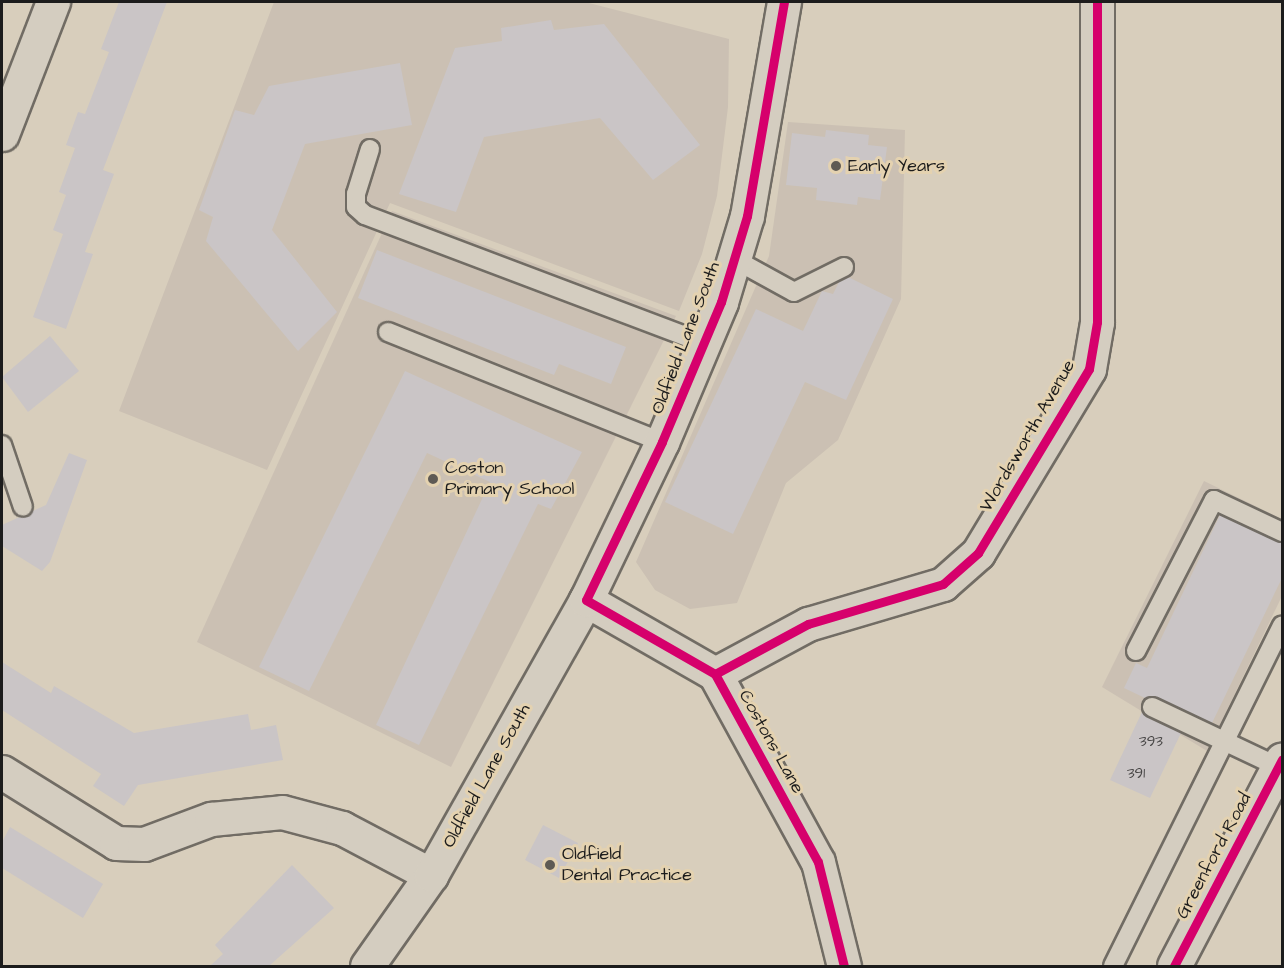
<!DOCTYPE html>
<html>
<head>
<meta charset="utf-8">
<style>
  body { margin:0 }
  #map { position:relative; width:1284px; height:968px; overflow:hidden; background:#d8cebc; font-family:"Architects Daughter",sans-serif }
  div>[style] { position:absolute }
  [style*='--x'] { left:calc(var(--x)*1px); top:calc(var(--y)*1px); width:calc(var(--w)*1px); rotate:calc(var(--a)*1deg) }
  .built>* { inset:0; background:#cbc0b3 }
  .building>* { inset:0; background:#cac5c6 }
  .roads { filter:drop-shadow(2px 0 #716c64) drop-shadow(-2px 0 #716c64) drop-shadow(0 2px #716c64) drop-shadow(0 -2px #716c64) }
  .service>* { height:18px; margin:-9px; padding:0 9px; transform-origin:9px; border-radius:9px; background:#d4cdc0 }
  .minor>* { height:33px; margin:-16.5px; padding:0 16.5px; transform-origin:16.5px; border-radius:16.5px; background:#d4cdc0 }
  .tertiary>* { height:33px; margin:-16.5px; padding:0 16.5px; transform-origin:16.5px; border-radius:16.5px; background:#d4cdc0 }
  .primary>* { height:33px; margin:-16.5px; padding:0 16.5px; transform-origin:16.5px; border-radius:16.5px; background:#d4cdc0 }
  .cycleway>* { height:9px; margin:-4.5px; padding:0 4.5px; transform-origin:4.5px; border-radius:4.5px; background:#d6006c }
  .dots>* { width:16px; height:16px; translate:-50% -50%; box-sizing:border-box; border:3px solid #e4d2b0; border-radius:50% }
  span { translate:-50% -50%; white-space:nowrap; text-align:center; line-height:1.15; -webkit-text-stroke:6px #e4d2b0; paint-order:stroke }
  .number-label { font-size:15px; color:#484646 }
  .number-label span { -webkit-text-stroke-width:0 }
  .poi-label { font-size:18px; color:#1c1c1c }
  .left { translate:0 -50%; text-align:left }
  .street-label { font-size:18px; color:#1c1c1c }
  .frame { position:absolute; inset:0; border:3px solid #1c1c1c; pointer-events:none }
</style>
</head>
<body>
<div id="map">
  <div class="built">
    <i style="clip-path:polygon(274px 2px,585px 2px,729px 39px,728px 107px,717px 196px,702px 254px,679px 311px,390px 203px,267px 470px,119px 411px)"></i>
    <i style="clip-path:polygon(788px 122px,905px 130px,901px 299px,838px 440px,786px 483px,737px 603px,690px 609px,655px 590px,636px 562px,769px 256px)"></i>
    <i style="clip-path:polygon(392px 211px,676px 316px,451px 767px,197px 642px)"></i>
    <i style="clip-path:polygon(1204px 481px,1282px 519px,1282px 596px,1207px 751px,1102px 687px)"></i>
  </div>
  <div class="building">
    <i style="clip-path:polygon(119px 2px,167px 2px,103px 170px,114px 174px,85px 252px,93px 254px,66px 329px,33px 317px,63px 234px,53px 230px,66px 195px,59px 192px,75px 148px,66px 145px,78px 112px,85px 114px,109px 52px,101px 49px)"></i>
    <i style="clip-path:polygon(551px 20px,554px 30px,604px 24px,700px 145px,653px 180px,600px 118px,484px 137px,456px 212px,399px 194px,455px 48px,502px 41px,501px 28px)"></i>
    <i style="clip-path:polygon(400px 63px,412px 125px,305px 144px,272px 230px,337px 312px,298px 351px,206px 241px,213px 217px,199px 210px,235px 110px,254px 115px,269px 86px)"></i>
    <i style="clip-path:polygon(826px 130px,869px 135px,868px 145px,887px 147px,880px 200px,858px 197px,857px 205px,816px 200px,817px 188px,786px 185px,792px 133px,825px 137px)"></i>
    <i style="clip-path:polygon(377px 250px,626px 347px,611px 384px,559px 364px,554px 375px,358px 298px)"></i>
    <i style="clip-path:polygon(848px 277px,893px 299px,846px 400px,805px 382px,733px 534px,665px 502px,756px 309px,803px 331px,822px 291px,833px 294px,839px 282px)"></i>
    <i style="clip-path:polygon(50px 336px,79px 371px,28px 412px,2px 377px)"></i>
    <i style="clip-path:polygon(405px 371px,582px 452px,551px 509px,538px 504px,419px 745px,376px 725px,490px 482px,427px 453px,309px 691px,259px 667px)"></i>
    <i style="clip-path:polygon(69px 453px,87px 460px,50px 562px,42px 571px,2px 546px,2px 525px,46px 505px)"></i>
    <i style="clip-path:polygon(1220px 515px,1282px 543px,1282px 578px,1212px 723px,1157px 697px,1145px 698px,1124px 688px,1136px 663px,1147px 668px)"></i>
    <i style="clip-path:polygon(2px 662px,51px 693px,54px 686px,134px 733px,248px 714px,251px 730px,276px 725px,283px 760px,138px 785px,124px 806px,93px 786px,101px 774px,2px 710px)"></i>
    <i style="clip-path:polygon(1142px 712px,1181px 733px,1150px 798px,1110px 780px)"></i>
    <i style="clip-path:polygon(543px 825px,578px 843px,559px 878px,525px 860px)"></i>
    <i style="clip-path:polygon(10px 827px,103px 884px,83px 918px,2px 868px,2px 842px)"></i>
    <i style="clip-path:polygon(292px 865px,334px 908px,269px 966px,210px 966px,223px 954px,215px 945px)"></i>
  </div>
  <div class="roads">
    <div class="service">
      <i style="--x:370;--y:149;--w:47;--a:107.3"></i>
      <i style="--x:356;--y:194;--w:13;--a:90"></i>
      <i style="--x:356;--y:207;--w:12;--a:42"></i>
      <i style="--x:365;--y:215;--w:362;--a:20.7"></i>
      <i style="--x:734;--y:259;--w:68;--a:28.8"></i>
      <i style="--x:794;--y:292;--w:56;--a:-26.6"></i>
      <i style="--x:388;--y:332;--w:295;--a:21.9"></i>
      <i style="--x:2;--y:445;--w:65;--a:71.3"></i>
      <i style="--x:1136;--y:651;--w:170;--a:-62.7"></i>
      <i style="--x:1214;--y:500;--w:75;--a:25.2"></i>
      <i style="--x:1152;--y:707;--w:140;--a:25.3"></i>
      <i style="--x:1113;--y:966;--w:380;--a:-63.6"></i>
    </div>
    <div class="minor">
      <i style="--x:2;--y:134;--w:142;--a:-68.9"></i>
      <i style="--x:586;--y:600;--w:149;--a:29.8"></i>
      <i style="--x:715;--y:674;--w:214;--a:61.3"></i>
      <i style="--x:818;--y:862;--w:107;--a:76"></i>
      <i style="--x:715;--y:674;--w:106;--a:-28.3"></i>
      <i style="--x:808;--y:624;--w:141;--a:-16.5"></i>
      <i style="--x:943;--y:584;--w:47;--a:-41.5"></i>
      <i style="--x:978;--y:553;--w:215;--a:-58.9"></i>
      <i style="--x:1089;--y:369;--w:48;--a:-80.3"></i>
      <i style="--x:1097;--y:322;--w:320;--a:-90"></i>
      <i style="--x:2;--y:772;--w:134;--a:31.9"></i>
      <i style="--x:116;--y:843;--w:28;--a:2"></i>
      <i style="--x:144;--y:844;--w:72;--a:-20.5"></i>
      <i style="--x:211;--y:819;--w:71;--a:-5.6"></i>
      <i style="--x:282;--y:812;--w:62;--a:14.9"></i>
      <i style="--x:342;--y:828;--w:101;--a:27.8"></i>
    </div>
    <div class="tertiary">
      <i style="--x:367;--y:966;--w:111;--a:-54.9"></i>
      <i style="--x:431;--y:875;--w:316;--a:-60.6"></i>
      <i style="--x:586;--y:600;--w:175;--a:-64.3"></i>
      <i style="--x:662;--y:442;--w:152;--a:-67.1"></i>
      <i style="--x:721;--y:302;--w:90;--a:-73.2"></i>
      <i style="--x:747;--y:216;--w:217;--a:-80.2"></i>
    </div>
    <div class="primary">
      <i style="--x:1174;--y:966;--w:233;--a:-62.4"></i>
    </div>
  </div>
  <div class="cycleway">
    <i style="--x:784;--y:2;--w:217;--a:99.8"></i>
    <i style="--x:747;--y:216;--w:90;--a:106.8"></i>
    <i style="--x:721;--y:302;--w:152;--a:112.9"></i>
    <i style="--x:662;--y:442;--w:175;--a:115.7"></i>
    <i style="--x:586;--y:600;--w:149;--a:29.8"></i>
    <i style="--x:715;--y:674;--w:214;--a:61.3"></i>
    <i style="--x:818;--y:862;--w:107;--a:76"></i>
    <i style="--x:715;--y:674;--w:106;--a:-28.3"></i>
    <i style="--x:808;--y:624;--w:141;--a:-16.5"></i>
    <i style="--x:943;--y:584;--w:47;--a:-41.5"></i>
    <i style="--x:978;--y:553;--w:215;--a:-58.9"></i>
    <i style="--x:1089;--y:369;--w:48;--a:-80.3"></i>
    <i style="--x:1097;--y:322;--w:320;--a:-90"></i>
    <i style="--x:1174;--y:966;--w:233;--a:-62.4"></i>
  </div>
  <div class="dots">
    <i style="left:836px;top:166px;background:#5e5a54"></i>
    <i style="left:433px;top:479px;background:#5e5a54"></i>
    <i style="left:550px;top:865px;background:#5e5a54"></i>
  </div>
  <div class="number-label">
    <span style="left:1151px;top:742px">393</span>
    <span style="left:1136px;top:774px">391</span>
  </div>
  <div class="poi-label">
    <span class="left" style="left:848px;top:166px">Early Years</span>
    <span class="left" style="left:445px;top:479px">Coston<br>Primary School</span>
    <span class="left" style="left:562px;top:865px">Oldfield<br>Dental Practice</span>
  </div>
  <div class="street-label">
    <span style="left:686px;top:338px;rotate:-69deg">Oldfield Lane South</span>
    <span style="left:1028px;top:436px;rotate:-60deg">Wordsworth Avenue</span>
    <span style="left:771px;top:742px;rotate:61deg">Costons Lane</span>
    <span style="left:487px;top:776px;rotate:-61deg">Oldfield Lane South</span>
    <span style="left:1214px;top:856px;rotate:-62deg">Greenford Road</span>
  </div>
  <div class="frame"></div>
</div>
</body>
</html>
